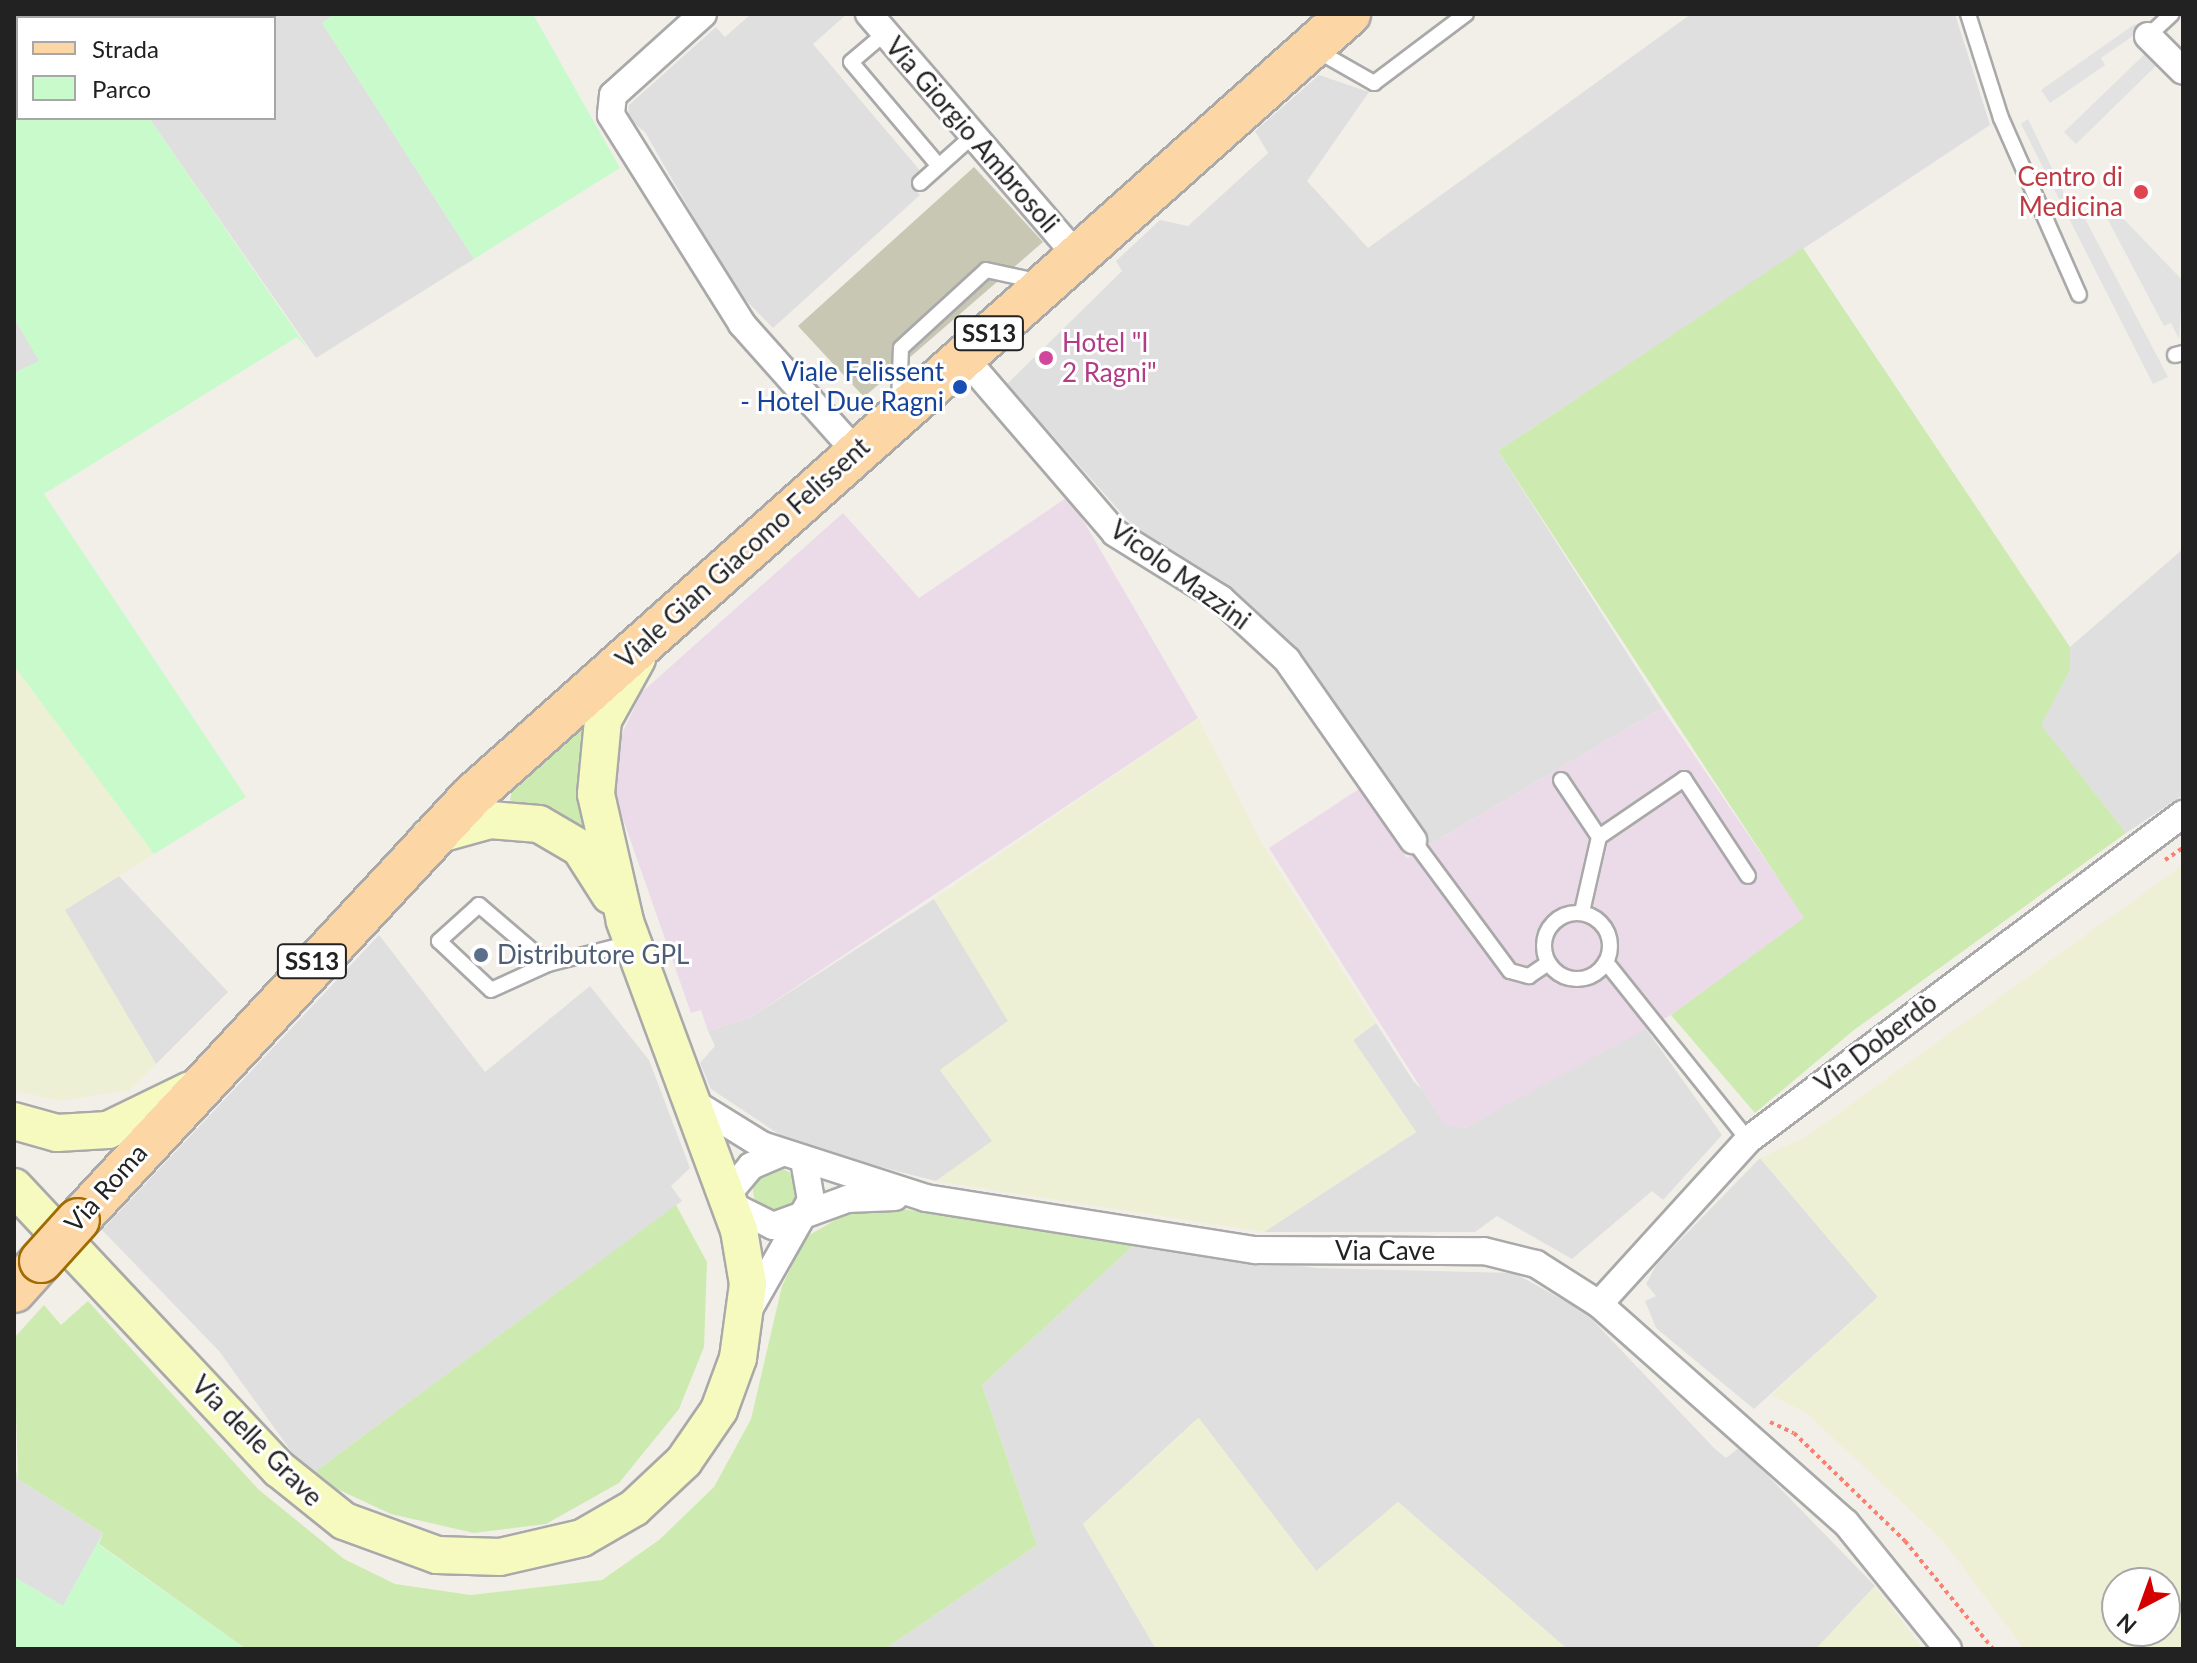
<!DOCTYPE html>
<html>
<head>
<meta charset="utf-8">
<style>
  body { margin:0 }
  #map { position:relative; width:2197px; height:1663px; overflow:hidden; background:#f2efe9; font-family:Lato,sans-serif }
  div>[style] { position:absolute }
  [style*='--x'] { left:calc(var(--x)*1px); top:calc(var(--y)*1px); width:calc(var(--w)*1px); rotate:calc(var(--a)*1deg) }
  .residential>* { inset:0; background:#e0dfdf }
  .industrial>* { inset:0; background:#ebdbe8 }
  .construction>* { inset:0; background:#c7c7b4 }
  .farmland>* { inset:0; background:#eef0d5 }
  .grass>* { inset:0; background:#cdebb0 }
  .round { border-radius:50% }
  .park>* { inset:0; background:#c8facc }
  .parking>* { inset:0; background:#e2e2e2 }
  .path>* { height:4px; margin-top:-2px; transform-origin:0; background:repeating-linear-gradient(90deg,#fa8072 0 4px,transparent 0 8px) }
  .roads { filter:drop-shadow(2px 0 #a9a9a9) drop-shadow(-2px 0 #a9a9a9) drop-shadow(0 2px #a9a9a9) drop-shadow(0 -2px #a9a9a9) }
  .lane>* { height:14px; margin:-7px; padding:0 7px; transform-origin:7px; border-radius:7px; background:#fff }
  .lane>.ring { margin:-7px; padding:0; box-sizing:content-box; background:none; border:14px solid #fff; border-radius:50% }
  .street>* { height:26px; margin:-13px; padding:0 13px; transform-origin:13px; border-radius:13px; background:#fff }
  .secondary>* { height:36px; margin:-18px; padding:0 18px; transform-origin:18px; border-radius:18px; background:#f7fabf }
  .primary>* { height:42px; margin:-21px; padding:0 21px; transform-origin:21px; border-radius:21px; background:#fcd6a4 }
  .bridges { filter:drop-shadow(2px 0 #a06b00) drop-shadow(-2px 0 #a06b00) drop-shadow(0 2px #a06b00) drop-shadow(0 -2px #a06b00) }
  .primary-bridge>* { height:42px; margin:-21px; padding:0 21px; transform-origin:21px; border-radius:21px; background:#fcd6a4 }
  .dots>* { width:22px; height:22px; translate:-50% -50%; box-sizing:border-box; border:4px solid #fff; border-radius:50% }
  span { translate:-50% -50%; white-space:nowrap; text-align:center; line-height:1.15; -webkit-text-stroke:6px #fff; paint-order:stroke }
  .shield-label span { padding:2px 6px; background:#fff; border:2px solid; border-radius:6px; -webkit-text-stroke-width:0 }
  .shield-label { font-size:24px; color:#222; font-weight:700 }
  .street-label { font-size:26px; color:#222 }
  .health-label { font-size:26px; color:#be3a42 }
  .right { translate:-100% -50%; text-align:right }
  .hotel-label { font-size:26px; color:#b23c85 }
  .left { translate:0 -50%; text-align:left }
  .transit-label { font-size:26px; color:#164399 }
  .service-label { font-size:26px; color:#4e5e75 }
  .frame { position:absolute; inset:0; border:16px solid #222; pointer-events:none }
  .legend { position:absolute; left:16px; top:16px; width:260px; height:104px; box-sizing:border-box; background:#fff; border:2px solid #a7a7a7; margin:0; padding:10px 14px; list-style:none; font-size:24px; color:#222 }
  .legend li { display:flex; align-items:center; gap:16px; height:40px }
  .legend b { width:40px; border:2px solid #a7a7a7 }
  .north { position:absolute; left:2101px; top:1567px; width:80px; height:80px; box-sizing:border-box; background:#fff; border:2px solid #a7a7a7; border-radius:50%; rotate:221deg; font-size:22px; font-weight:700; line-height:32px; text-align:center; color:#222 }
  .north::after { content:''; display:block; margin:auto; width:28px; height:36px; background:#d40000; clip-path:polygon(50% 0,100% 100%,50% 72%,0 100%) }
</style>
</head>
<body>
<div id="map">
  <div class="residential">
    <i style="clip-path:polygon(78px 14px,335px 14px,322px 23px,474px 259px,316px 358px,149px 118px,274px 118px,274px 18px)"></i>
    <i style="clip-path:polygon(751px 14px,847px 14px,813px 44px,922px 173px,911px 183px,920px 195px,773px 328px,735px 289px,645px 132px,628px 118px,629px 105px,716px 27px,725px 37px)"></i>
    <i style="clip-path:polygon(1691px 14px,1955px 14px,1990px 125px,1498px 451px,1662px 708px,1429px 845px,1289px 642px,1214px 579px,1140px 534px,1007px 384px,1122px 271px,1116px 261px,1160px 220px,1188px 226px,1268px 153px,1255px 131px,1319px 75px,1369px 92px,1307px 181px,1368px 248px)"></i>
    <i style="clip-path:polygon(14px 318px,40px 361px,14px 373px)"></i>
    <i style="clip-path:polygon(2183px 549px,2183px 795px,2126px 833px,2040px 725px,2070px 670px,2070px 647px)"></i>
    <i style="clip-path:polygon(119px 876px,228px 992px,156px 1064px,64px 910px)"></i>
    <i style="clip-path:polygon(934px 899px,1009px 1021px,940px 1070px,993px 1141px,936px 1181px,795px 1145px,711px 1089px,700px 1063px,715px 1046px,708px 1031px,751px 1017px)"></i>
    <i style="clip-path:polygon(379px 935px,485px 1072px,590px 986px,649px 1060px,690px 1168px,671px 1186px,682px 1201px,309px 1476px,219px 1351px,102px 1230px)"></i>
    <i style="clip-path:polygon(1376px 1023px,1414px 1082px,1465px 1128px,1644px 1026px,1722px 1135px,1663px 1200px,1652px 1191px,1572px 1259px,1497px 1216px,1475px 1232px,1264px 1232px,1416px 1132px,1353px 1040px)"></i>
    <i style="clip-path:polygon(1760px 1158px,1878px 1297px,1754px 1409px,1656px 1328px,1645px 1301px,1656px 1296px,1646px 1284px,1657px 1264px)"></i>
    <i style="clip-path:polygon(1133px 1246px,1317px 1268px,1514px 1273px,1585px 1312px,1714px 1448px,1726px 1458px,1740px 1447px,1875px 1586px,1816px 1649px,1567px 1649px,1398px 1502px,1317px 1572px,1198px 1418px,1083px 1524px,1156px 1649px,885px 1649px,1037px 1545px,982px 1385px)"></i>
    <i style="clip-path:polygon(14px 1460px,18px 1479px,103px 1533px,63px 1606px,14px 1577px)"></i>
  </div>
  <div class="industrial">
    <i style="clip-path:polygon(1069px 496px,1198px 718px,751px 1017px,708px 1031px,701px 1010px,691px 1013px,616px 799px,617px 744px,642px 692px,843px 513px,919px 598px)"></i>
    <i style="clip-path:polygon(1662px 708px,1805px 918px,1671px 1015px,1465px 1128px,1445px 1126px,1269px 848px,1359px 789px,1407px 858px)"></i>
  </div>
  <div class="construction">
    <i style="clip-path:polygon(974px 167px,1043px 242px,864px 397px,798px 326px)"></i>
  </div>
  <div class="farmland">
    <i style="clip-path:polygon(14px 666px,154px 854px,65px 910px,156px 1064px,130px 1090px,59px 1101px,14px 1090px)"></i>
    <i style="clip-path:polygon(1198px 718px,1261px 842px,1376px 1023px,1353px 1040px,1416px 1132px,1264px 1232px,936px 1181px,992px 1141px,940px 1070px,1008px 1021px,934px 899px)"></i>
    <i style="clip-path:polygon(evenodd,2183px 865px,2183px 1649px,2024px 1649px,1944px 1542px,1805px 1412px,1771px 1395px,1878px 1297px,1760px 1158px,1807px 1136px,2183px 865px,2165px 1583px,2165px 1631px,2117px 1631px,2117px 1583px,2165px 1583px)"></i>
    <i style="clip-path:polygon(1199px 1418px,1316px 1571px,1398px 1502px,1567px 1649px,1156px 1649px,1083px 1524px)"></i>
    <i style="clip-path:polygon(1875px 1586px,1923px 1649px,1816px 1649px)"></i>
  </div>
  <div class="grass">
    <i style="clip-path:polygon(1803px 248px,2070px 647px,2070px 670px,2041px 725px,2126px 833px,1854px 1030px,1755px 1113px,1671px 1015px,1804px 918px,1498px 451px)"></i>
    <i style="clip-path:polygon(585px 725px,590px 836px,510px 800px,512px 790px)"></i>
    <i class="round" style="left:753px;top:1168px;width:46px;height:46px"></i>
    <i style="clip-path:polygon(865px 1203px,1133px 1246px,982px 1385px,1037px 1545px,885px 1649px,246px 1649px,99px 1544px,103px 1533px,18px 1479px,14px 1338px,44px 1305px,61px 1325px,88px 1301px,258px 1489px,344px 1559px,395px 1584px,471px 1595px,602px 1580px,659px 1540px,714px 1487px,751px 1419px,782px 1286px,806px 1237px)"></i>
    <i style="clip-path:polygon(676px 1205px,707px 1262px,704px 1347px,679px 1409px,619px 1483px,546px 1524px,474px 1533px,391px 1514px,309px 1476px)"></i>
  </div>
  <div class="park">
    <i style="clip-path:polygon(14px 14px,81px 18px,18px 18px,18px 118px,149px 118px,308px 349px,297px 337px,44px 494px,246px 797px,154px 854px,14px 666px,14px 373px,39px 361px,14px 318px)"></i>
    <i style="clip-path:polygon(335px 14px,533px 14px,620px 168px,474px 259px,322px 23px)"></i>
    <i style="clip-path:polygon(103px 1533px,99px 1545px,246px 1649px,14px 1649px,14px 1577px,63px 1606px)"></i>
  </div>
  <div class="parking">
    <i style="clip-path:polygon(2135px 24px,2140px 31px,2101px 58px,2105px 65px,2050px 103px,2041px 90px)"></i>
    <i style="clip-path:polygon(2151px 48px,2162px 60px,2076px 144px,2064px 132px)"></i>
    <i style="clip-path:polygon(2028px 119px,2073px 212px,2080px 209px,2168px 377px,2153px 384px,2021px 124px)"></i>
    <i style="clip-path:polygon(2117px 212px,2183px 281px,2179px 339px,2171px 323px,2164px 326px,2107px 218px)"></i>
  </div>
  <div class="path">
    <i style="--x:2165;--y:860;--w:22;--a:-34"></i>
    <i style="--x:1770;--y:1422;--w:26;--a:25"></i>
    <i style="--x:1794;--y:1433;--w:155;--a:44.2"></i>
    <i style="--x:1905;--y:1541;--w:139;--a:50.8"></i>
  </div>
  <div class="roads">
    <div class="lane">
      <i style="--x:90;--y:14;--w:4;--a:63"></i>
      <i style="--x:1968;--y:14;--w:109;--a:72.4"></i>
      <i style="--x:2001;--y:118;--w:193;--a:66.2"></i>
      <i style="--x:884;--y:34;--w:43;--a:139.7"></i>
      <i style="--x:851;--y:62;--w:136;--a:49.8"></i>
      <i style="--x:2146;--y:38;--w:35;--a:-43"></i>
      <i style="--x:1316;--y:50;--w:67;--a:29.6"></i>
      <i style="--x:1374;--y:83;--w:115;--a:-36.9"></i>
      <i style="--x:920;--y:183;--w:66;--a:-41.9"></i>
      <i style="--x:2175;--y:355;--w:8;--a:-14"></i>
      <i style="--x:899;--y:404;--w:56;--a:-88"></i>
      <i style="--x:901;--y:348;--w:115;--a:-42.5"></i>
      <i style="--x:986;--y:270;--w:52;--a:12.2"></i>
      <i style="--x:1561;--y:780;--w:69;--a:56.3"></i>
      <i style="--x:1599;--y:837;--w:77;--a:102.8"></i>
      <i style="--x:1599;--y:837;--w:103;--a:-34.3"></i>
      <i style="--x:1684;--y:779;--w:116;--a:56.6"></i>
      <i style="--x:1413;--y:840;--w:163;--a:53.5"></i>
      <i style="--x:1510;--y:971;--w:20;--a:15"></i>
      <i style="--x:1529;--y:976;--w:23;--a:-34"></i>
      <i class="ring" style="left:1544px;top:913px;width:52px;height:52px"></i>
      <i style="--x:1606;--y:962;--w:228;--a:51.4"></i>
      <i style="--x:548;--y:964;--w:91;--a:-139.5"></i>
      <i style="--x:479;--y:905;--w:54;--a:138"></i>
      <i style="--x:439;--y:941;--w:71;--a:43.3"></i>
      <i style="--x:491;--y:990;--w:63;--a:-24.5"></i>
      <i style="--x:548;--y:964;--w:86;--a:-14.2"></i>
    </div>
    <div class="street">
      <i style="--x:703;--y:14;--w:121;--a:138"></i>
      <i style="--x:613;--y:95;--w:20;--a:96"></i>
      <i style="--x:611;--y:115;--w:247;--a:57.9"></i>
      <i style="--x:742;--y:324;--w:171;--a:48.3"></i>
      <i style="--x:869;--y:14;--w:318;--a:49.3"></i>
      <i style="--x:2148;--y:36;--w:49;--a:45"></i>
      <i style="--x:963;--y:356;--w:233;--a:49.3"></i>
      <i style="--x:1115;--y:533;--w:125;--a:31.9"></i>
      <i style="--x:1221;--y:599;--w:90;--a:42.7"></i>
      <i style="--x:1287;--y:660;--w:220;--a:55"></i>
      <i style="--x:691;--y:1101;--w:84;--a:31.8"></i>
      <i style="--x:762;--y:1145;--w:172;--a:17.9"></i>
      <i style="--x:926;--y:1198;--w:334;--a:9"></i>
      <i style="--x:1256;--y:1250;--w:228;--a:0.3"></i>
      <i style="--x:1484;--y:1251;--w:54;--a:14"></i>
      <i style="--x:1536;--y:1264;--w:75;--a:32.4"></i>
      <i style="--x:1599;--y:1304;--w:330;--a:41.6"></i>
      <i style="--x:1846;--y:1523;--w:162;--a:51"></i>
      <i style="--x:726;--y:1196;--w:39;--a:-50"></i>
      <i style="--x:751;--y:1166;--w:33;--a:-23"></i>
      <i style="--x:729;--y:1204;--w:49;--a:26.6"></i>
      <i style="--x:773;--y:1226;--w:79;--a:-20"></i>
      <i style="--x:847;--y:1199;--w:48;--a:-2.4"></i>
      <i style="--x:1599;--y:1304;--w:222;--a:-47.7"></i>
      <i style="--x:1748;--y:1140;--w:544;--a:-36.85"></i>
      <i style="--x:748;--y:1311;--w:128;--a:-60.4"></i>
      <i style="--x:811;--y:1200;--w:40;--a:-100"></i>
    </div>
    <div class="secondary">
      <i style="--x:429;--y:837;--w:63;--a:-15.6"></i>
      <i style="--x:490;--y:820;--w:49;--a:4.7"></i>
      <i style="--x:539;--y:824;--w:48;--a:30.3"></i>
      <i style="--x:580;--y:848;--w:56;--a:57.4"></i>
      <i style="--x:14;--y:1121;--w:45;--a:15.6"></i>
      <i style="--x:57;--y:1133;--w:51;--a:-3.4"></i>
      <i style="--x:108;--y:1130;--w:91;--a:-26"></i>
      <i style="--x:14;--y:1187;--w:387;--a:46.8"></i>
      <i style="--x:279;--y:1469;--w:83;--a:38.7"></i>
      <i style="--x:344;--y:1521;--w:99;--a:20.1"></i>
      <i style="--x:437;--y:1555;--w:63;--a:1.8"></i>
      <i style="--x:500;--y:1557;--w:84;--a:-13"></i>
      <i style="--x:582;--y:1538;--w:60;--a:-30"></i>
      <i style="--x:634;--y:1508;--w:69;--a:-43.2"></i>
      <i style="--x:684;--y:1461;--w:62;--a:-55.5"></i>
      <i style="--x:719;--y:1410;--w:55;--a:-69.9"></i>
      <i style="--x:738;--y:1358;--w:75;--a:-82.3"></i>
      <i style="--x:748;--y:1284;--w:55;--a:-99.5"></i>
      <i style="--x:739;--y:1230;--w:329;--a:-110.3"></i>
      <i style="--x:625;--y:921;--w:130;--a:-102.9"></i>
      <i style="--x:596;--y:794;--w:74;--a:-84.6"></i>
      <i style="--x:603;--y:720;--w:70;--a:-60.9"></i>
    </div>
    <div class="primary">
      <i style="--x:78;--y:1220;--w:580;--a:-47.1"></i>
      <i style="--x:473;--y:795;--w:1174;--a:-41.72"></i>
      <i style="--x:14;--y:1291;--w:40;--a:-48"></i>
    </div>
  </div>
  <div class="bridges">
    <div class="primary-bridge">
      <i style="--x:41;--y:1261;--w:55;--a:-47.9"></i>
    </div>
  </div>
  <div class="dots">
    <i style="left:2141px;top:192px;background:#e0444e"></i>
    <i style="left:1046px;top:358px;background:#d1479c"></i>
    <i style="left:960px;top:387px;background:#1a4fb4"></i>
    <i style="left:481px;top:955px;background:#5c6f8a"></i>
  </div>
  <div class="shield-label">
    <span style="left:989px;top:333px">SS13</span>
    <span style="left:312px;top:961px">SS13</span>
  </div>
  <div class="street-label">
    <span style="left:972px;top:135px;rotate:49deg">Via Giorgio Ambrosoli</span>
    <span style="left:743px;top:553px;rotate:-42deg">Viale Gian Giacomo Felissent</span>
    <span style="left:1180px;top:575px;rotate:36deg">Vicolo Mazzini</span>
    <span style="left:1876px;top:1043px;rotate:-37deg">Via Doberdò</span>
    <span style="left:106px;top:1188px;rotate:-48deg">Via Roma</span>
    <span style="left:1385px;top:1251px">Via Cave</span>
    <span style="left:257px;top:1441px;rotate:45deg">Via delle Grave</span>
  </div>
  <div class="health-label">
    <span class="right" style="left:2123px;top:192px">Centro di<br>Medicina</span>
  </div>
  <div class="hotel-label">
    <span class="left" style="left:1062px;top:358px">Hotel "I<br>2 Ragni"</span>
  </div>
  <div class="transit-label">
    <span class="right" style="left:944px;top:387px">Viale Felissent<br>- Hotel Due Ragni</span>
  </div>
  <div class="service-label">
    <span class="left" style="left:497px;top:955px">Distributore GPL</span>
  </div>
  <div class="frame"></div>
  <ul class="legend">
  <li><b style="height:10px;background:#fcd6a4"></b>Strada</li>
  <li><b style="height:22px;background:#c8facc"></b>Parco</li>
  </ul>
  <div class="north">N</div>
</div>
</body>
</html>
